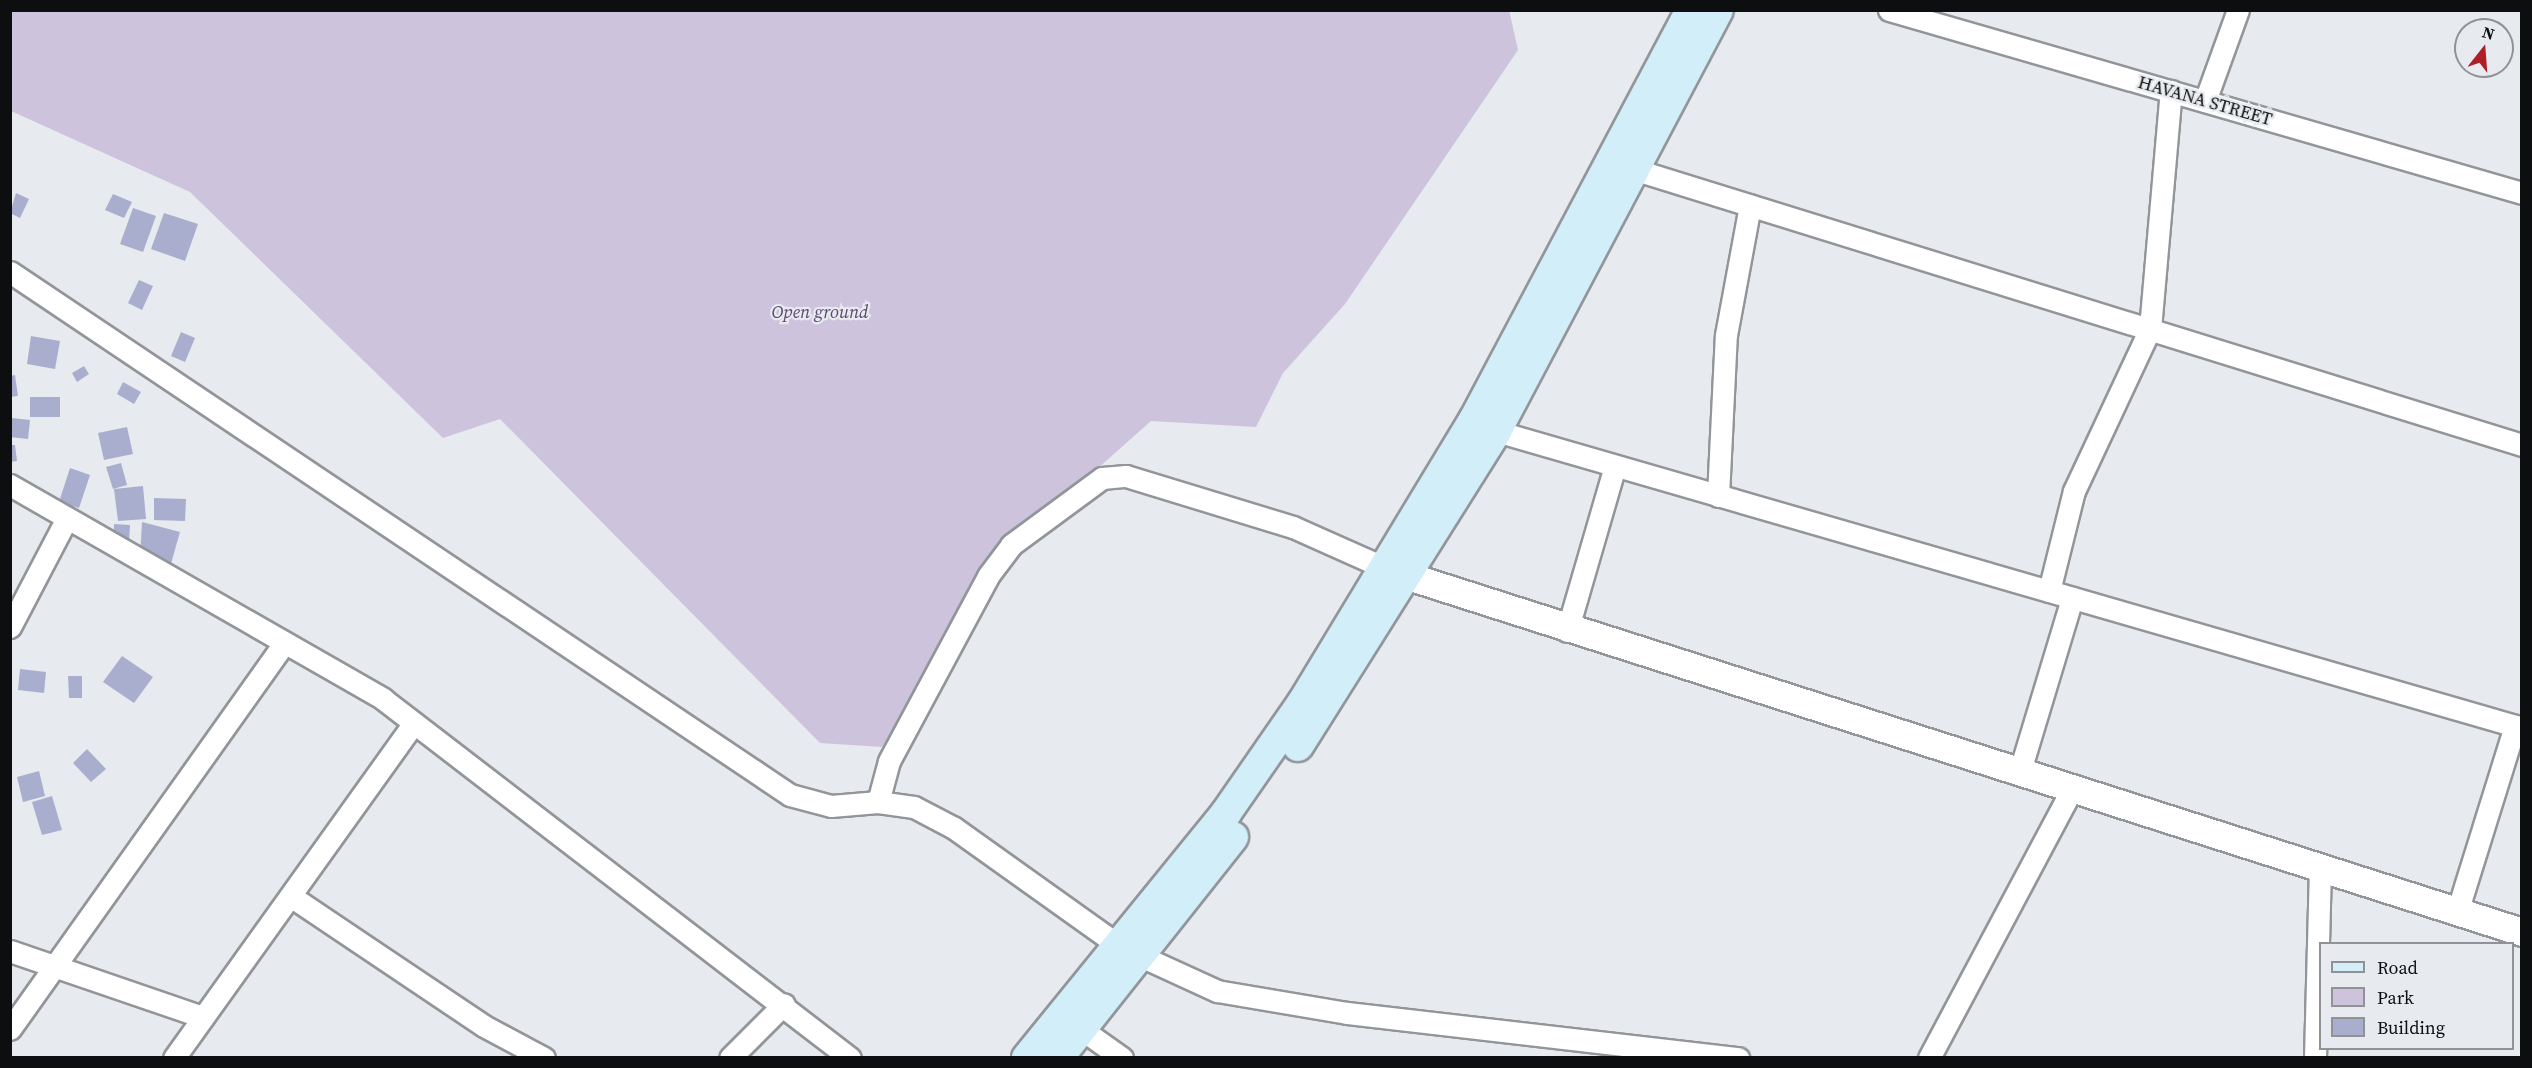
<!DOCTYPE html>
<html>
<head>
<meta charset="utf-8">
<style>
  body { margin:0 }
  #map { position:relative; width:2532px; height:1068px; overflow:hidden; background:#e7eaee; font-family:"Source Serif 4",serif }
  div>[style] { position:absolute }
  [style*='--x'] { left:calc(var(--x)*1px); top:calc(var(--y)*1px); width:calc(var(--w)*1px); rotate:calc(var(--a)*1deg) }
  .green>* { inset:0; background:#cec3dc }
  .building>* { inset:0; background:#aaaece }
  .roads { filter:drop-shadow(2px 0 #929599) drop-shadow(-2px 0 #929599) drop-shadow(0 2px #929599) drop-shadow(0 -2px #929599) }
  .minor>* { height:21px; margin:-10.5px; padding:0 10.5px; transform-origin:10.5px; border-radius:10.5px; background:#fff }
  .tertiary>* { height:27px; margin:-13.5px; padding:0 13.5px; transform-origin:13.5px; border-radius:13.5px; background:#fff }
  .secondary>* { height:30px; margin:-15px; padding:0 15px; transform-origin:15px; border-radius:15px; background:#d2eef9 }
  span { translate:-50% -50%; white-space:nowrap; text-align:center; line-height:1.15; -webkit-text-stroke:4.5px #e7eaee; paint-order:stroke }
  .street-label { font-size:18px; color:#0d0e0f }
  .park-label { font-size:18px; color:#5d4774; font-style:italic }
  .frame { position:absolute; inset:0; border:12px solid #0d0e0f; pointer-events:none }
  .legend { position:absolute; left:2319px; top:942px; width:195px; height:108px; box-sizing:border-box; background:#e7eaee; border:2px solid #909295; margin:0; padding:8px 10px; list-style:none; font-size:18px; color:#0d0e0f }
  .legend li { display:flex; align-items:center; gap:12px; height:30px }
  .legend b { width:30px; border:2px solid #909295 }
  .north { position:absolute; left:2454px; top:18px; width:60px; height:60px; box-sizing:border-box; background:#e7eaee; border:2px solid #909295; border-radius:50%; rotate:17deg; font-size:16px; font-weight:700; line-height:24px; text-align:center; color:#0d0e0f }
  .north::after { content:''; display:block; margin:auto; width:21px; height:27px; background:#b01e28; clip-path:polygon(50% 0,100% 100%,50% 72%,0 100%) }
</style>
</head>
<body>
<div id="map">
  <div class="green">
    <i style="clip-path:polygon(11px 10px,1509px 10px,1518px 50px,1345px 304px,1283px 373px,1256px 427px,1151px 421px,989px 565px,882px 747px,820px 743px,500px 419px,443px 438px,190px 192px,11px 111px)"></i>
  </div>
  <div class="building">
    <i style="clip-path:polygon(16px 193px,29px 199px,20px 218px,10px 213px)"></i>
    <i style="clip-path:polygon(113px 194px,132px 202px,124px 218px,105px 210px)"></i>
    <i style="clip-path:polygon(133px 208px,156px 216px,143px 252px,120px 244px)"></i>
    <i style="clip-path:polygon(164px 213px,198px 224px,185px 261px,151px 249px)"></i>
    <i style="clip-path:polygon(139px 280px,153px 286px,142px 310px,128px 303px)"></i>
    <i style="clip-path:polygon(181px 332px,195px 338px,185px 362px,171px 356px)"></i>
    <i style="clip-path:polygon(31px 336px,60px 341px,55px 369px,27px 364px)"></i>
    <i style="clip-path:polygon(84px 366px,89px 374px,77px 382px,72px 373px)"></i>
    <i style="clip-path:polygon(15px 375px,18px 396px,10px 397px,10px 376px)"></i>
    <i style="clip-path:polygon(123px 382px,141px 392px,134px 404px,117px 394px)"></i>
    <i style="clip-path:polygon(30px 397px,60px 397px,60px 417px,30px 417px)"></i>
    <i style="clip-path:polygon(12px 418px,30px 420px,28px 439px,10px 437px)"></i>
    <i style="clip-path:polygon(127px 427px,133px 454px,104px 460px,98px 433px)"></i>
    <i style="clip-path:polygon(10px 445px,15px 445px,17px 461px,10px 462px)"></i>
    <i style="clip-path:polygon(121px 463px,127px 485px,113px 489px,106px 467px)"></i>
    <i style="clip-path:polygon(70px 468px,90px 475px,79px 508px,59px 502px)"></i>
    <i style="clip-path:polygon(143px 486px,146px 519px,118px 521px,114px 489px)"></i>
    <i style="clip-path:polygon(154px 498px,186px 499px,185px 521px,154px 520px)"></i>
    <i style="clip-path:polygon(142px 522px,180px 532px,170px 567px,140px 558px)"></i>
    <i style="clip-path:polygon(114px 524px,130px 525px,129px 542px,114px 541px)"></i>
    <i style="clip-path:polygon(122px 656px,153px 677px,134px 703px,103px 682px)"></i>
    <i style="clip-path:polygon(20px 669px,46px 672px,44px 693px,18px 690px)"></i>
    <i style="clip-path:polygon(68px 676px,82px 676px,82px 698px,69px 698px)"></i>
    <i style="clip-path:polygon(87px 749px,106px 769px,91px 782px,73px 763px)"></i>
    <i style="clip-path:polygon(39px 771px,45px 796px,23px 802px,17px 777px)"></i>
    <i style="clip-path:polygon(52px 796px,62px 830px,42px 835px,32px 802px)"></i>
  </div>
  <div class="roads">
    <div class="minor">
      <i style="--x:1889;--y:10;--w:659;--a:16.12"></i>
      <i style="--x:2205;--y:101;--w:97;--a:-70.1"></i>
      <i style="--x:1633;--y:169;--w:931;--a:17.25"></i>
      <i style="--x:10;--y:272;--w:939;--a:33.84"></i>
      <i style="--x:790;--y:795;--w:42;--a:15"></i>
      <i style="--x:831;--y:806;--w:47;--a:-4.9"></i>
      <i style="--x:878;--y:802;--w:36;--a:8"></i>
      <i style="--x:914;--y:807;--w:45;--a:27.7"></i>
      <i style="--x:954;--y:828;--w:205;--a:35.5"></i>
      <i style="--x:1121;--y:947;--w:106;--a:24.6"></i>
      <i style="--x:1217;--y:991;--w:132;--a:9.6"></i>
      <i style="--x:1347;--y:1013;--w:394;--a:6.6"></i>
      <i style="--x:1496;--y:431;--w:1068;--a:16.14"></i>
      <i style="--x:10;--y:485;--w:430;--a:29.8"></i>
      <i style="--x:383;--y:699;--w:589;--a:37.55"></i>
      <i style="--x:1718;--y:496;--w:161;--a:-87.2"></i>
      <i style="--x:1726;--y:335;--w:132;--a:-79.5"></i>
      <i style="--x:2049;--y:591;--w:103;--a:-76"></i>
      <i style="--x:2074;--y:491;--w:179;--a:-64.9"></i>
      <i style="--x:2150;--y:329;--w:239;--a:-85"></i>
      <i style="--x:10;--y:627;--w:123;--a:-62.4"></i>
      <i style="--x:1567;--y:631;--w:172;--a:-73.8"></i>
      <i style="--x:2019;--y:774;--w:184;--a:-73.2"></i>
      <i style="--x:878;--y:802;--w:42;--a:-75"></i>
      <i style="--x:889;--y:761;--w:210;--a:-61.8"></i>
      <i style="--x:988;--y:576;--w:39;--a:-53"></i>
      <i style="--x:1011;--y:545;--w:113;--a:-36.4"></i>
      <i style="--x:1102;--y:478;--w:24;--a:-5"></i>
      <i style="--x:1126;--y:476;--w:175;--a:17"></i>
      <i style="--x:1293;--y:527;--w:101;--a:24"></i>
      <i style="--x:292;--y:897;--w:231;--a:33.9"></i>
      <i style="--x:484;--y:1026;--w:68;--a:28.1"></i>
      <i style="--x:2457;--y:912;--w:195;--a:-72.7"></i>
      <i style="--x:10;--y:951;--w:204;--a:18.9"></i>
      <i style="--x:1070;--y:1021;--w:64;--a:35.4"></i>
      <i style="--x:10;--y:1029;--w:473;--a:-54.6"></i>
      <i style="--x:174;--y:1058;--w:412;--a:-54.4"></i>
      <i style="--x:730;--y:1058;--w:76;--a:-45"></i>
      <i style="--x:1929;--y:1058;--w:305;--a:-62"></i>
      <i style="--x:2315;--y:1058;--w:187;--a:-88.5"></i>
    </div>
    <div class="tertiary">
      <i style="--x:1386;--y:569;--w:1193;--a:17.72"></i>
    </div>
    <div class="secondary">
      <i style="--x:1298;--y:746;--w:372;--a:-57.8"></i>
      <i style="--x:1496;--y:431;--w:476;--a:-62.2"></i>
      <i style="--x:1027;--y:1058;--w:316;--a:-50.9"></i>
      <i style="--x:1226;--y:813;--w:135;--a:-55.3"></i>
      <i style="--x:1303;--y:702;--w:330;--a:-58.8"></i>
      <i style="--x:1474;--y:420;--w:464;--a:-62.1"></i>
      <i style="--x:1058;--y:1058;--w:282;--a:-51.6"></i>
    </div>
  </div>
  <div class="street-label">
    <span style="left:2205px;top:101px;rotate:16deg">HAVANA STREET</span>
  </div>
  <div class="park-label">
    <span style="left:820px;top:312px">Open ground</span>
  </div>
  <div class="frame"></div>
  <ul class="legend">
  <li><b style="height:8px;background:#d2eef9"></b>Road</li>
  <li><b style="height:16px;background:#cec3dc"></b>Park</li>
  <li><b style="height:16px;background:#aaaece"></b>Building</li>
  </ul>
  <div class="north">N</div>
</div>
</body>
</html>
